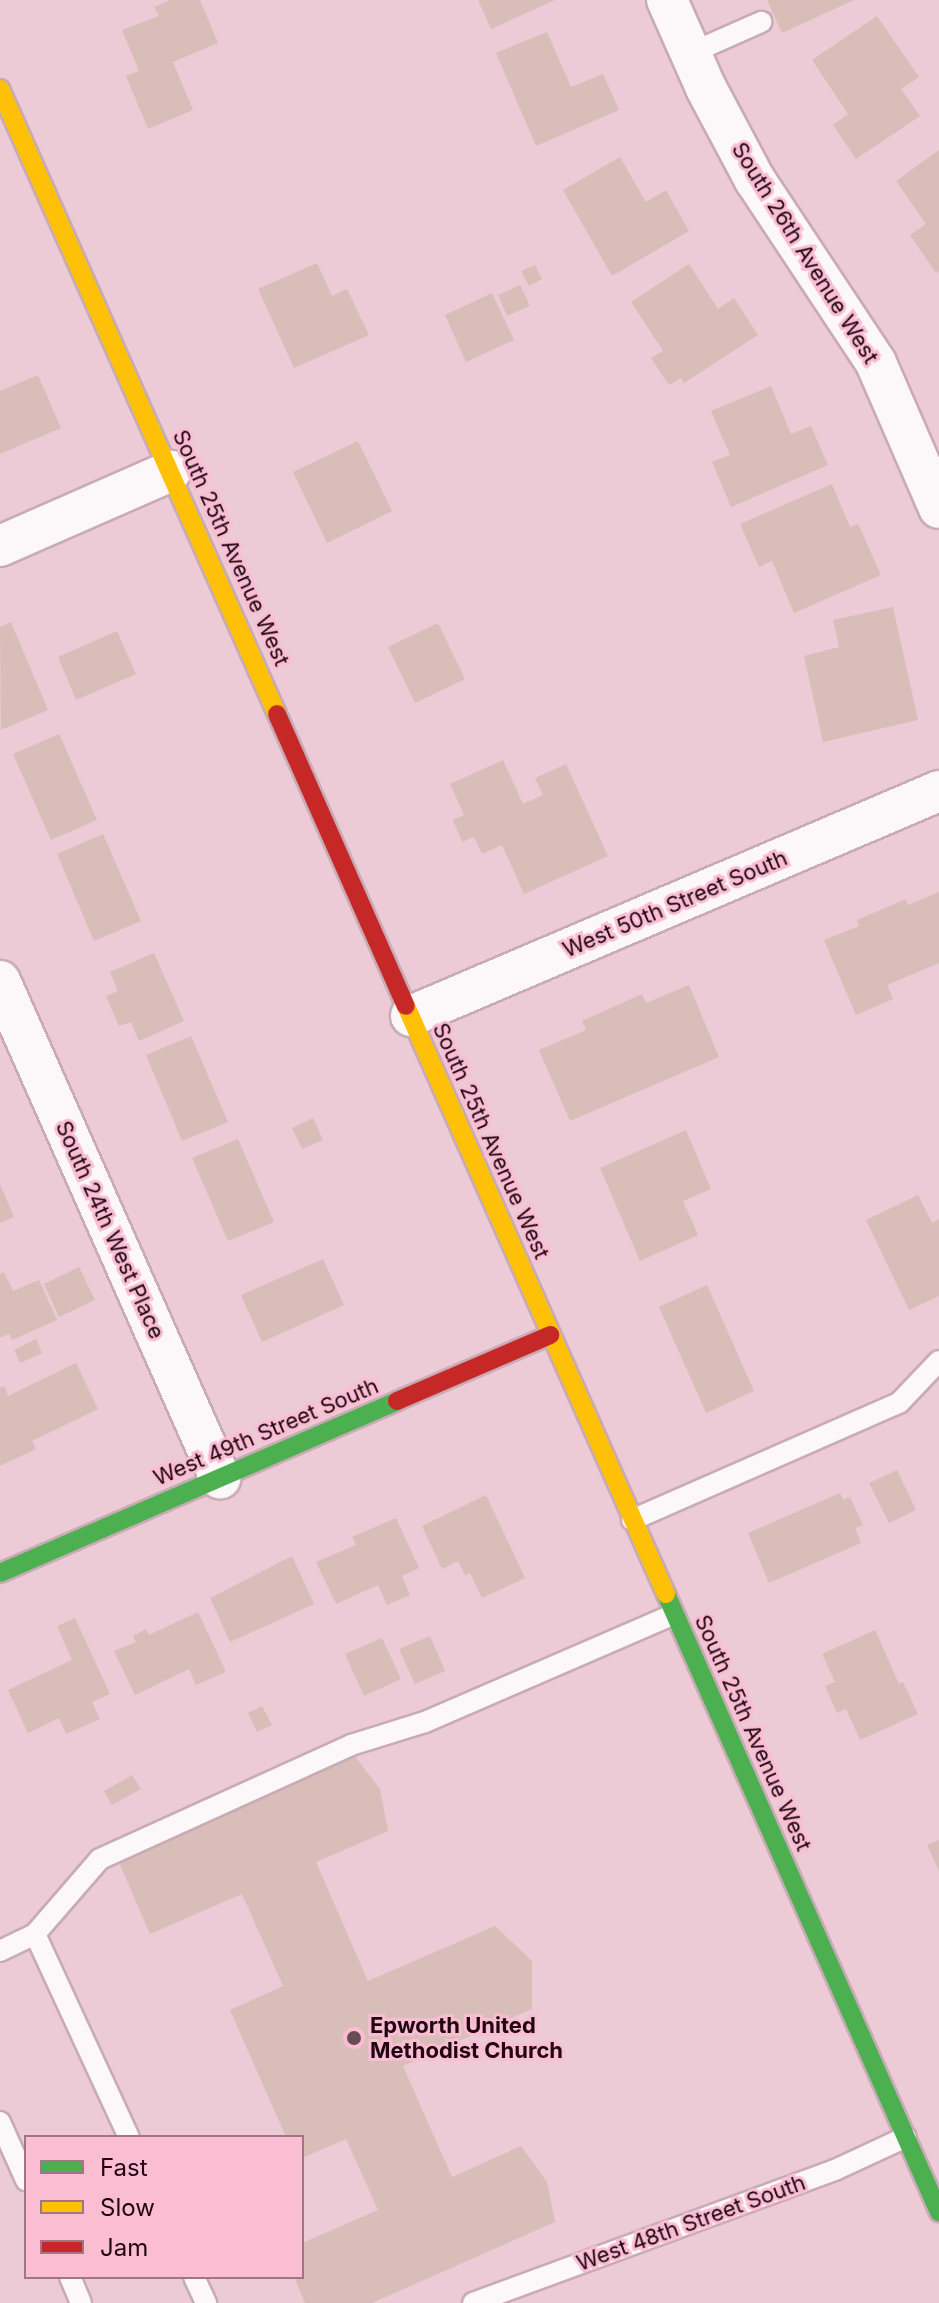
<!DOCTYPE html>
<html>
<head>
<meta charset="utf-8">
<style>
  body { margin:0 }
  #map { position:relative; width:939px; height:2303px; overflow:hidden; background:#eccbd6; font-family:Inter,sans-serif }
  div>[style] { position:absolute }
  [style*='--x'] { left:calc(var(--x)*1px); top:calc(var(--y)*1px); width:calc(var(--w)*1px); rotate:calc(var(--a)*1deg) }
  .building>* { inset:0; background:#d8bdb9 }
  .roads { filter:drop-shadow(2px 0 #c8abb5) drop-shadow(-2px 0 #c8abb5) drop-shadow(0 2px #c8abb5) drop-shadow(0 -2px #c8abb5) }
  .lane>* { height:20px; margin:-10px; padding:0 10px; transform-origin:10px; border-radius:10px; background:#fcf7f9 }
  .street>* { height:40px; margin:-20px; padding:0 20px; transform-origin:20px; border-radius:20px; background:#fcf7f9 }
  .fast>* { height:18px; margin:-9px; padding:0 9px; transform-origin:9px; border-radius:9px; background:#4caf50 }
  .slow>* { height:18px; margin:-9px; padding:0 9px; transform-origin:9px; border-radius:9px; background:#ffc107 }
  .jam>* { height:18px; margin:-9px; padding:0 9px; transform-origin:9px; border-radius:9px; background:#c62828 }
  .dots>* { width:22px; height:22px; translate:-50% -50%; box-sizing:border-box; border:4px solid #fabdd2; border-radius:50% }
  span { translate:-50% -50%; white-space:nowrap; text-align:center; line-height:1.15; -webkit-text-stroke:6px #fabdd2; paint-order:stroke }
  .street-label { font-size:22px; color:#200712 }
  .poi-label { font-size:22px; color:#200712; font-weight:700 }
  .left { translate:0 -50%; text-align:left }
  .legend { position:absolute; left:24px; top:2135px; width:280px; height:144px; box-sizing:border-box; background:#fabdd2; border:2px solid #a37485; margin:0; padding:10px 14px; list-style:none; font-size:24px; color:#200712 }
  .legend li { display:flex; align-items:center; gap:16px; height:40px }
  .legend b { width:40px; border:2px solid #a37485 }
</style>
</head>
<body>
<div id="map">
  <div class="building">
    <i style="clip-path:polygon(170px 0,200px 0,218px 43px,173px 62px,193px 110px,148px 129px,126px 76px,139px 71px,122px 30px,159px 16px,154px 7px)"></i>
    <i style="clip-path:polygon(478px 0,555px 0,491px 29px)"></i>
    <i style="clip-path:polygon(767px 0,854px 0,782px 33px)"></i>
    <i style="clip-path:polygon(877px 16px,919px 77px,901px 89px,920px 116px,856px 159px,833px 125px,848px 114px,812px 60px)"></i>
    <i style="clip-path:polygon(547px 32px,571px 87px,603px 74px,619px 110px,536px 146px,496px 53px)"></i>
    <i style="clip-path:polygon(939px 150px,939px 271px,936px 273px,910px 235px,926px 224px,896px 181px)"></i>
    <i style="clip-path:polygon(620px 157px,646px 202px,666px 190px,689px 231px,612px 276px,563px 190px)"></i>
    <i style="clip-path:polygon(317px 263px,332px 296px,347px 289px,369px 335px,294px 368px,258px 289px)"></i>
    <i style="clip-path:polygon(689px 264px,718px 309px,734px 298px,758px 335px,684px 383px,681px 378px,669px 385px,651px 358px,663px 351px,631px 302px)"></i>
    <i style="clip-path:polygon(535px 265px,542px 279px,529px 286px,521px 271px)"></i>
    <i style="clip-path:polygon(520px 285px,530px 306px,507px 316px,498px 295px)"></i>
    <i style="clip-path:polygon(492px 293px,514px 340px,466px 362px,445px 315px)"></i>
    <i style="clip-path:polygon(38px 375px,61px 428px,0 454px,0 391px)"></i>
    <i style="clip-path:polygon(771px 386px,791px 434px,811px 426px,828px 465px,731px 507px,712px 462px,730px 455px,711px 411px)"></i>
    <i style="clip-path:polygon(358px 441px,392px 511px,327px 543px,293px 472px)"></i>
    <i style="clip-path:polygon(832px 484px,850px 527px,858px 524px,881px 575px,794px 613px,772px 561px,759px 567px,740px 524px)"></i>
    <i style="clip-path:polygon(893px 607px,918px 720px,823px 742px,804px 656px,839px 647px,833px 620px)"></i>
    <i style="clip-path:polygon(11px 622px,48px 710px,1px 730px,0 627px)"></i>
    <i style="clip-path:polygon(438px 623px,465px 679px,415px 703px,388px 647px)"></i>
    <i style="clip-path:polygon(117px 631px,136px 674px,76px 700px,58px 657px)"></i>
    <i style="clip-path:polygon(59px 734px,97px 820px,51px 840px,13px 754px)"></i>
    <i style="clip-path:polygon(503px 760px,523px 804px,543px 795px,535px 778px,566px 764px,608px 856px,524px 894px,502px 845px,482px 854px,474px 837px,462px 842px,453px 820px,464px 815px,450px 784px)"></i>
    <i style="clip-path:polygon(103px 834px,141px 921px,94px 941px,57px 854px)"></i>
    <i style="clip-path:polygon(939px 892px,939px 963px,887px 985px,893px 999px,856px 1015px,824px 940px,859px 926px,857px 920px,906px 899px,908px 905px)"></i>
    <i style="clip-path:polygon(154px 953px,184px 1021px,139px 1041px,131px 1022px,119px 1026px,106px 996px,118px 991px,110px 972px)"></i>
    <i style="clip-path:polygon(689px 985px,719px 1057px,570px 1121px,539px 1050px,586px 1030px,582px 1021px,642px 994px,646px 1003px)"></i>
    <i style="clip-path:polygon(191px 1036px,228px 1122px,182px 1141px,146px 1055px)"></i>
    <i style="clip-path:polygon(313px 1118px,323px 1140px,302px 1149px,292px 1128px)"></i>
    <i style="clip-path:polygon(686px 1130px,711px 1189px,683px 1201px,698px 1235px,640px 1261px,600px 1168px)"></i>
    <i style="clip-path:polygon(238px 1139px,274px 1222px,228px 1241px,192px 1158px)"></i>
    <i style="clip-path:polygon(0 1184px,14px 1217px,0 1223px)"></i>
    <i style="clip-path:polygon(918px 1195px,932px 1223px,939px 1219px,939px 1296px,909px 1310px,866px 1220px)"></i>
    <i style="clip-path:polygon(323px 1259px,344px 1305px,262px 1342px,241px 1295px)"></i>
    <i style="clip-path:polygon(79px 1267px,95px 1300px,59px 1317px,44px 1284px)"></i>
    <i style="clip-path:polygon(4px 1272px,13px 1291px,39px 1280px,57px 1320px,12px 1340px,9px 1334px,0 1338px,0 1274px)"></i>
    <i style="clip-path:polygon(707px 1285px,754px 1391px,706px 1413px,659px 1307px)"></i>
    <i style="clip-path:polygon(36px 1339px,42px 1353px,20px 1363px,14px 1350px)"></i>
    <i style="clip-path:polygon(76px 1363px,98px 1409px,32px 1441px,36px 1449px,0 1466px,0 1388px,4px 1386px,8px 1396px)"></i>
    <i style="clip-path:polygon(897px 1470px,916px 1510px,889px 1523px,869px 1483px)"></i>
    <i style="clip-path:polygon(840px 1493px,843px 1500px,850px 1497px,863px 1525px,855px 1528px,861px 1543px,769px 1583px,748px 1533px)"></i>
    <i style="clip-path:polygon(486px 1495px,525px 1578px,482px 1598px,470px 1573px,465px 1575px,458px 1561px,442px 1569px,422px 1526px)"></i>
    <i style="clip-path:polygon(396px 1518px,419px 1568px,402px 1576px,410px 1595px,387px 1605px,378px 1585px,336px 1604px,316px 1562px,356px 1545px,352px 1537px)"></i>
    <i style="clip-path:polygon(292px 1556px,314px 1604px,230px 1642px,210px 1598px)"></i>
    <i style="clip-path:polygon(198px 1612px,226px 1672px,196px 1685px,189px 1669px,135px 1695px,114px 1651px,136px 1642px,133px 1636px,146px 1629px,149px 1635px)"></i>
    <i style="clip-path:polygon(75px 1618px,110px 1694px,92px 1702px,100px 1719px,66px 1734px,59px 1718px,28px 1733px,8px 1690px,72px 1660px,57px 1626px)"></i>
    <i style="clip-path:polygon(875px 1630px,899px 1684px,903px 1682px,918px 1714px,860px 1740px,846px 1709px,837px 1713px,825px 1686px,835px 1682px,822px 1654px)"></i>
    <i style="clip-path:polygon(430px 1636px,445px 1671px,415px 1684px,399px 1649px)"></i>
    <i style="clip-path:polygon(382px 1638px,401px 1679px,364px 1696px,345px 1654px)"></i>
    <i style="clip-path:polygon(262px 1706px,272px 1725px,257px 1732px,248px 1713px)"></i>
    <i style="clip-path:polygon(354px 1755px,380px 1789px,388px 1831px,316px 1862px,368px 1981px,495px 1926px,532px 1961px,532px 2009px,403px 2066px,452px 2177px,521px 2146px,547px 2182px,555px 2222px,372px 2303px,305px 2303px,294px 2277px,302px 2277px,302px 2243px,378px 2210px,346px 2139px,302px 2158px,302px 2137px,286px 2137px,230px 2010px,283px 1986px,242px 1894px,150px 1934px,117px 1858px)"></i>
    <i style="clip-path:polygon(132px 1775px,141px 1789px,112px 1805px,104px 1791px)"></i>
    <i style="clip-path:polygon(939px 1840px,939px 1871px,927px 1845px)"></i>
  </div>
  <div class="roads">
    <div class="lane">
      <i style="--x:691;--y:53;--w:77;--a:-23.9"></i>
      <i style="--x:632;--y:1520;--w:292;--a:-23.7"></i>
      <i style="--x:899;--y:1403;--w:58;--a:-46.4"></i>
      <i style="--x:35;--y:1934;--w:99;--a:-49.1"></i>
      <i style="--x:100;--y:1859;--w:276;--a:-24.4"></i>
      <i style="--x:351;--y:1745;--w:77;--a:-17.3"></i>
      <i style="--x:425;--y:1722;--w:271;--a:-23.4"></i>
      <i style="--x:0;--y:1951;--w:39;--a:-26"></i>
      <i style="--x:35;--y:1934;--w:224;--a:65.2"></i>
      <i style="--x:0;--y:2122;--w:64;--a:65.9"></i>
      <i style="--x:70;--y:2277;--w:28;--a:67"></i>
      <i style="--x:194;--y:2277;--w:29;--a:65"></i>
      <i style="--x:473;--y:2303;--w:386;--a:-20.2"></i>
      <i style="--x:835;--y:2170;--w:78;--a:-24.9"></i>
    </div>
    <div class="street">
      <i style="--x:667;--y:0;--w:96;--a:66.1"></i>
      <i style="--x:706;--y:88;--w:104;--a:62"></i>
      <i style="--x:755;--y:180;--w:219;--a:56.5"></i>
      <i style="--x:876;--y:363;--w:158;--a:66.5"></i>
      <i style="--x:0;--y:546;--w:187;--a:-23.7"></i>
      <i style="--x:0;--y:981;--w:544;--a:66.12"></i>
      <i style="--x:411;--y:1016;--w:574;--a:-23.08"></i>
    </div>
    <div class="fast">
      <i style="--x:0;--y:1573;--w:433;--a:-23.4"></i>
      <i style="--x:666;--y:1594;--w:676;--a:66.17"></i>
    </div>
    <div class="slow">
      <i style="--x:0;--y:89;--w:684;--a:66.1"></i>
      <i style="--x:406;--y:1006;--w:643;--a:66.15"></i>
    </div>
    <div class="jam">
      <i style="--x:277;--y:714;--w:319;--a:66.2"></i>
      <i style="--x:397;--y:1401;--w:167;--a:-23.3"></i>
    </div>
  </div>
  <div class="dots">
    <i style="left:354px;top:2038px;background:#674c57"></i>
  </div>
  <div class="street-label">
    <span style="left:805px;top:253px;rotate:58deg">South 26th Avenue West</span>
    <span style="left:231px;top:548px;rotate:66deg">South 25th Avenue West</span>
    <span style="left:675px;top:904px;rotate:-23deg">West 50th Street South</span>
    <span style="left:491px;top:1141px;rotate:66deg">South 25th Avenue West</span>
    <span style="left:110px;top:1230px;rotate:66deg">South 24th West Place</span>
    <span style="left:266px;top:1432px;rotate:-23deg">West 49th Street South</span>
    <span style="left:753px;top:1733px;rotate:66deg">South 25th Avenue West</span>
    <span style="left:691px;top:2223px;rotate:-20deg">West 48th Street South</span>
  </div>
  <div class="poi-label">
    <span class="left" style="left:370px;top:2038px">Epworth United<br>Methodist Church</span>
  </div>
  <ul class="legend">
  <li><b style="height:10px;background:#4caf50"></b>Fast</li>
  <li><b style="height:10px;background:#ffc107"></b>Slow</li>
  <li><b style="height:10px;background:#c62828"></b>Jam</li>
  </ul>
</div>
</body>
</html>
